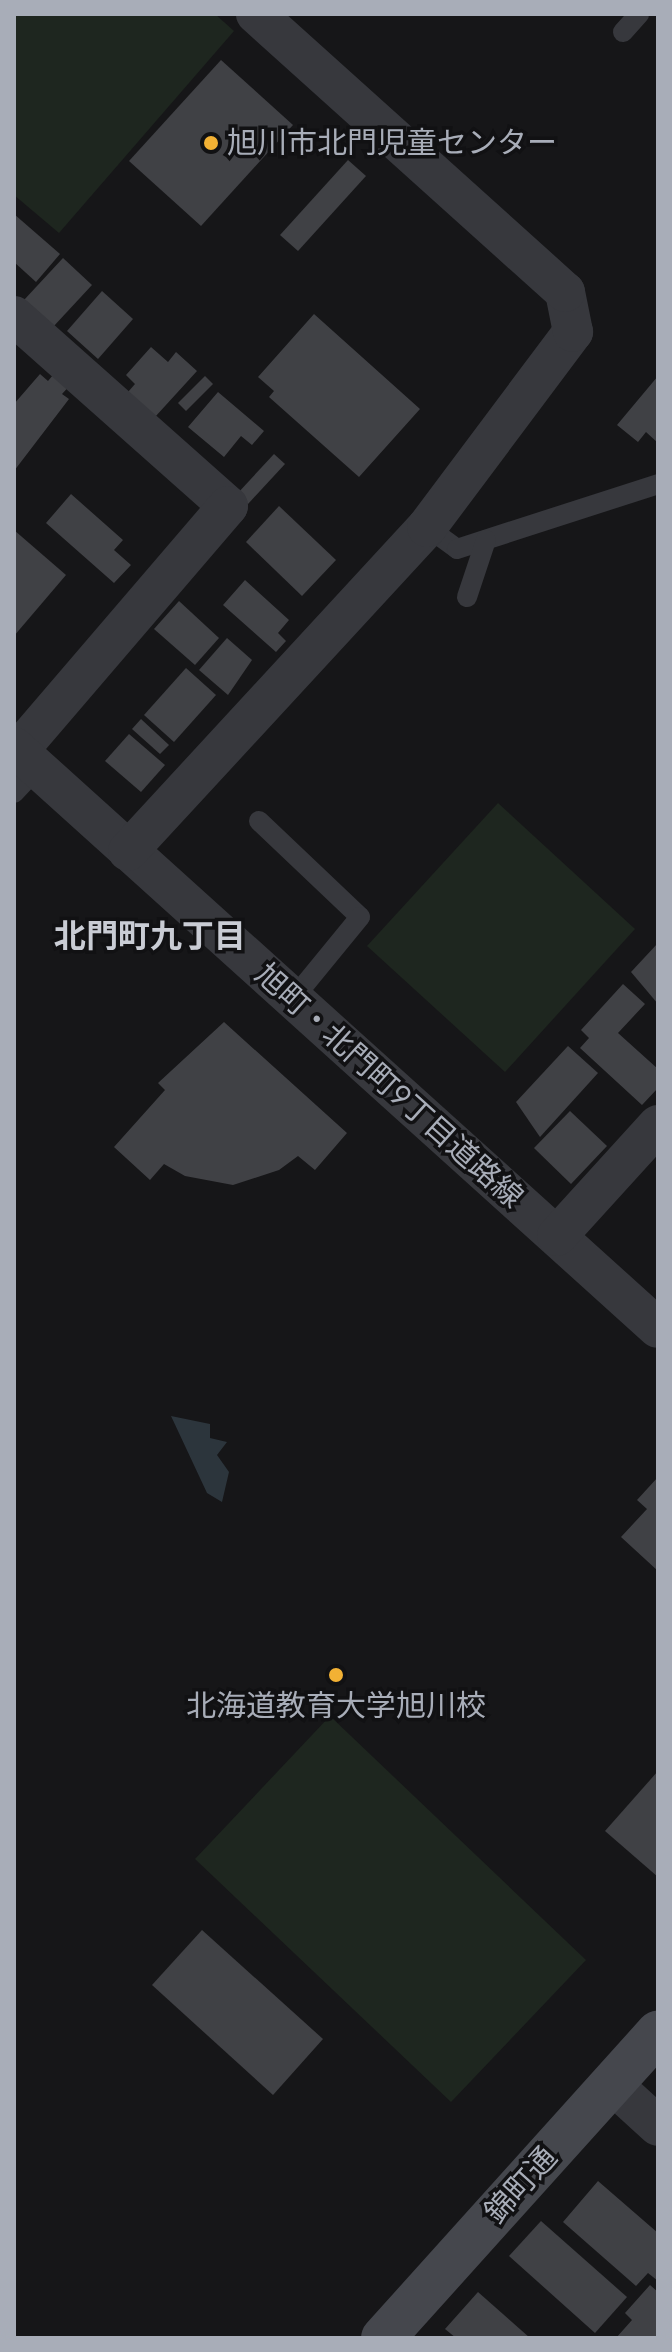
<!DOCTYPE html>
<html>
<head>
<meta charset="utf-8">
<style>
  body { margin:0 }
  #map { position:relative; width:672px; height:2352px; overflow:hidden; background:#161618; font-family:Jost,"Noto Sans JP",sans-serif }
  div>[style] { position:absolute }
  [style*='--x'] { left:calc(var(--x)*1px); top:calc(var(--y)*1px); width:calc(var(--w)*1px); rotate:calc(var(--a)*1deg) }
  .green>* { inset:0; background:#1e261f }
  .water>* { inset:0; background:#2c353c }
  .building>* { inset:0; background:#404145 }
  .lane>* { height:20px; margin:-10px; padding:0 10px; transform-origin:10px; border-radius:10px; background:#37383d }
  .street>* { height:40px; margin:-20px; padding:0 20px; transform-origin:20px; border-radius:20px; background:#37383d }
  .secondary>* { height:44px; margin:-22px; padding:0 22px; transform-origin:22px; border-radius:22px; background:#45474d }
  .dots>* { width:22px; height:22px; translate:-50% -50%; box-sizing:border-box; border:4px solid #111113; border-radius:50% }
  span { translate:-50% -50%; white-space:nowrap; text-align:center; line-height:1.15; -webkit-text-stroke:7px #111113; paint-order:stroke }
  .poi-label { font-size:30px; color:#a8adb8 }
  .left { translate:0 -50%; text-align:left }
  .street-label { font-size:30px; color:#a8adb8 }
  .neighbourhood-label { font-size:32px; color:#c9ccd4; font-weight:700 }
  .frame { position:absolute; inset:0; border:16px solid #a8adb8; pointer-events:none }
</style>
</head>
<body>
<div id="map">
  <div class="green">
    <i style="clip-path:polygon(14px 14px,215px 14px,234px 31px,59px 233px,14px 195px)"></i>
    <i style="clip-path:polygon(498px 803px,635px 929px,505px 1072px,367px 946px)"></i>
    <i style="clip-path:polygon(330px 1716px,586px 1960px,451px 2102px,195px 1859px)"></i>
  </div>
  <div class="water">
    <i style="clip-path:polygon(171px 1416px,210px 1424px,210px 1438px,227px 1442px,217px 1455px,229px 1472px,222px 1502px,207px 1493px)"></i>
  </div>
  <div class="building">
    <i style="clip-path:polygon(221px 60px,293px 125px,201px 226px,129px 161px)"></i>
    <i style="clip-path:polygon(348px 160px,366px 176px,298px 251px,280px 235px)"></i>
    <i style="clip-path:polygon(14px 214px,60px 254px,36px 282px,14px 262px)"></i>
    <i style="clip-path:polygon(63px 258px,92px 285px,53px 327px,24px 300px)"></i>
    <i style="clip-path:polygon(102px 291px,133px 319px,98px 359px,67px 331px)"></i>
    <i style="clip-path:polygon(314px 314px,420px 409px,359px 477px,269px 397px,274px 391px,258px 377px)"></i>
    <i style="clip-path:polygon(151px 347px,168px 362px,176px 352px,197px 371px,155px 417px,128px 392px,135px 384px,126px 375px)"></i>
    <i style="clip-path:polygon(58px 369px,73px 382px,62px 394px,69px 399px,14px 471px,14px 404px,40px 374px,48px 381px)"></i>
    <i style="clip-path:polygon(205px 376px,213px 384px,186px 411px,178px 403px)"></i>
    <i style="clip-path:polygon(658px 376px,658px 443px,646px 432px,638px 442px,617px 425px)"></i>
    <i style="clip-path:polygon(218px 392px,264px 431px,252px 445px,241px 436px,224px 457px,188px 427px)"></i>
    <i style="clip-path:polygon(274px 454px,285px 464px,248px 504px,237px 494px)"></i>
    <i style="clip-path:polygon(71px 494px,123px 540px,114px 550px,131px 565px,114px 583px,46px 523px)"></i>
    <i style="clip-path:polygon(279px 506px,336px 560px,302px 596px,246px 542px)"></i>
    <i style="clip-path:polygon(14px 530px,66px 575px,14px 636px)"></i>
    <i style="clip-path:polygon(245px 580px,289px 620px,278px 633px,286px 641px,276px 652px,223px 605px)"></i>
    <i style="clip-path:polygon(179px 601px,219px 638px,195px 665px,154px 629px)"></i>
    <i style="clip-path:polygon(227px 638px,252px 660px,228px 695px,199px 670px)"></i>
    <i style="clip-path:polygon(186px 668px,216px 695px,174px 742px,144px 715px)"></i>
    <i style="clip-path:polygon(141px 719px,169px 745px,160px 754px,132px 729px)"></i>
    <i style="clip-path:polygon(129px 734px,165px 765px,141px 792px,105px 761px)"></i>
    <i style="clip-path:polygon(658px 943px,658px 1004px,631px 972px)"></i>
    <i style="clip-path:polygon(623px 984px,645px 1004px,618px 1033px,658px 1069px,658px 1088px,642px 1105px,580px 1048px,589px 1038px,581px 1030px)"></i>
    <i style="clip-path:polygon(224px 1022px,347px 1133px,315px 1170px,298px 1156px,279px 1170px,233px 1185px,185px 1176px,164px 1164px,150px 1180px,114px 1147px,165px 1090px,158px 1083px)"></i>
    <i style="clip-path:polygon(568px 1046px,598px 1073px,540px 1137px,516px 1102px)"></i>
    <i style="clip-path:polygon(570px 1111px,607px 1146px,571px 1184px,534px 1148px)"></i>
    <i style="clip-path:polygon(658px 1477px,658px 1571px,621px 1537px,647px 1509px,637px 1500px)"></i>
    <i style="clip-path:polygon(658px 1771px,658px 1877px,605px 1831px)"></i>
    <i style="clip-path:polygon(202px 1930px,323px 2039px,273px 2095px,152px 1985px)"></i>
    <i style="clip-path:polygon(598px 2181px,658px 2233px,658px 2281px,648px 2273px,636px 2286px,563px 2222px)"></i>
    <i style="clip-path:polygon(541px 2221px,627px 2297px,595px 2333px,509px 2256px)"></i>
    <i style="clip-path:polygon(650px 2285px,658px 2292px,658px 2338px,616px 2338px,632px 2320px,625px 2313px)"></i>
    <i style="clip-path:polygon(478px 2292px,530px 2338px,456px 2338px,445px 2329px)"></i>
  </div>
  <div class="lane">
    <i style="--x:623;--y:32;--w:24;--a:-48"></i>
    <i style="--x:427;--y:527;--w:37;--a:36"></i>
    <i style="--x:457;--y:549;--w:211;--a:-17.9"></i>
    <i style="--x:467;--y:597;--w:60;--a:-71.6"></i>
    <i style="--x:14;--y:793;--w:34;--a:-47"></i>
    <i style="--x:259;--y:821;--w:139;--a:43.5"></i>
    <i style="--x:360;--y:917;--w:106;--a:129.3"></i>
  </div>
  <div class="street">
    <i style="--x:14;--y:316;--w:286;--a:41.6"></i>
    <i style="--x:228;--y:506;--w:323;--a:130.6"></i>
    <i style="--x:14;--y:747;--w:867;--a:42.06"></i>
    <i style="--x:128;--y:851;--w:441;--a:-47.3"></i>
    <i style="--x:427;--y:527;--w:244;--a:-53.2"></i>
    <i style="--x:573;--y:332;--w:41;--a:-101.3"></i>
    <i style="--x:565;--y:292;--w:416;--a:-138"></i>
    <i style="--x:557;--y:1236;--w:150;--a:-47.7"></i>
    <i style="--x:612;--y:2084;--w:62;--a:42.4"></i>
  </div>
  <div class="secondary">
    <i style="--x:383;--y:2338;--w:411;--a:-48"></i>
  </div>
  <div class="dots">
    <i style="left:211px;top:143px;background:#f2b134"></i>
    <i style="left:336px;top:1675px;background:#f2b134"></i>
  </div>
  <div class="poi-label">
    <span class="left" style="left:227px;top:143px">旭川市北門児童センター</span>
    <span style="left:336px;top:1706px">北海道教育大学旭川校</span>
  </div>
  <div class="street-label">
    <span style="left:389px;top:1086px;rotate:42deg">旭町・北門町9丁目道路線</span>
    <span style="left:521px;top:2185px;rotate:-48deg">錦町通</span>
  </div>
  <div class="neighbourhood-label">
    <span style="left:150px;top:936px">北門町九丁目</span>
  </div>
  <div class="frame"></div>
</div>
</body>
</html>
